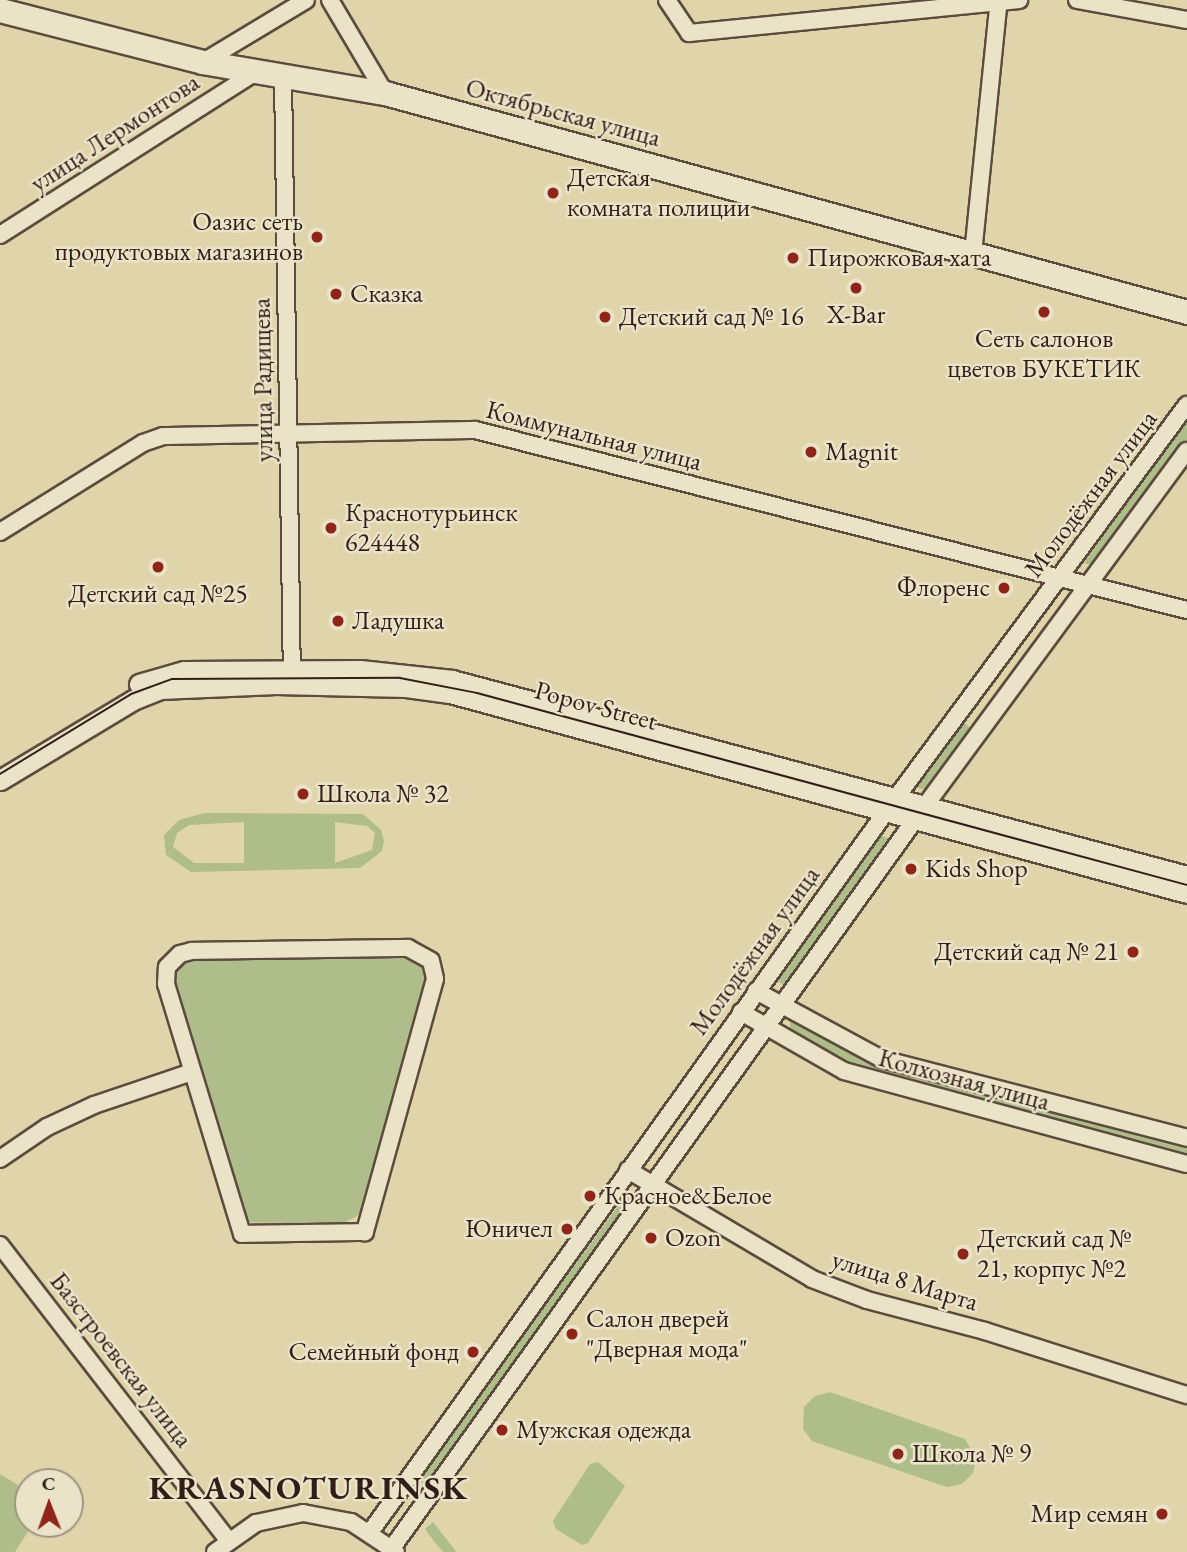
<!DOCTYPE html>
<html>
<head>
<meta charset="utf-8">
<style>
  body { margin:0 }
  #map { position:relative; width:1187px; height:1552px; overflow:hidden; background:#e0d4ab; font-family:"EB Garamond",serif }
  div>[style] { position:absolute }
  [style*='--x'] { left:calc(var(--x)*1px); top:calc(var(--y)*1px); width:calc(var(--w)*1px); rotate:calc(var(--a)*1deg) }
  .green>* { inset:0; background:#afbd8b }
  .roads { filter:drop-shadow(2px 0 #5c4c3d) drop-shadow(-2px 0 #5c4c3d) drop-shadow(0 2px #5c4c3d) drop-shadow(0 -2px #5c4c3d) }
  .minor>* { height:16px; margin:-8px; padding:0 8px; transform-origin:8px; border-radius:8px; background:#ebe3c8 }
  .tertiary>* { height:19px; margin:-9.5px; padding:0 9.5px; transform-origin:9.5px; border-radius:9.5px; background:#ebe3c8 }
  .secondary>* { height:23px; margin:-11.5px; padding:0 11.5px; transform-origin:11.5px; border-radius:11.5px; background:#ebe3c8 }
  .tram>* { height:2px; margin:-1px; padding:0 1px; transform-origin:1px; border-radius:1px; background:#301f18 }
  .dots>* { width:19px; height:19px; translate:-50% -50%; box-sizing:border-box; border:4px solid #ebe3c8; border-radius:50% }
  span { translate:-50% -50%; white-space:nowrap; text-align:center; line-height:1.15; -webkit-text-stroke:5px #ebe3c8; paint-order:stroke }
  .street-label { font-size:26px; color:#301f18 }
  .poi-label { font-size:26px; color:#301f18 }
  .left { translate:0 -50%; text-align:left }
  .right { translate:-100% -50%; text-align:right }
  .district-label { font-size:33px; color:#301f18; font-weight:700; letter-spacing:2px }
  .north { position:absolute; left:14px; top:1468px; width:70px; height:70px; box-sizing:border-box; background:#ebe3c8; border:2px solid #a09582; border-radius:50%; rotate:359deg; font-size:19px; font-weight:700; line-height:28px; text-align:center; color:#301f18 }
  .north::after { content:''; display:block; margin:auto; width:24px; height:32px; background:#8f2418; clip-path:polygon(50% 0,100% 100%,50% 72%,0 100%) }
</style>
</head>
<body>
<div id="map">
  <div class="green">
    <i style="clip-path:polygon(1187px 419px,1187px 441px,1095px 566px,1084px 563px)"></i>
    <i style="clip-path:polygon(962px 720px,973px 731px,931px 792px,913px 786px)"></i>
    <i style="clip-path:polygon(evenodd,205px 813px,363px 814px,381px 830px,384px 841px,382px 851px,360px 868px,191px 872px,166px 855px,164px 835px,179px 820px,205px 813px,244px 822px,244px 863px,194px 863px,173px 847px,177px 833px,189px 825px,244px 822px,205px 813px,335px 822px,367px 826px,375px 833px,372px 850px,335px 863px,335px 822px)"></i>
    <i style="clip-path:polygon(878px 834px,895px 841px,787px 988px,777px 980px,778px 969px)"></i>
    <i style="clip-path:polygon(408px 955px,424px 966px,427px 980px,362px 1213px,342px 1224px,246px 1222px,173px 987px,178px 966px,194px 958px)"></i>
    <i style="clip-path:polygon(790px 1021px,886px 1066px,1187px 1144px,1187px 1157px,882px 1078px,790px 1032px)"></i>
    <i style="clip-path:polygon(627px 1194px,636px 1196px,427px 1487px,417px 1480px)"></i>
    <i style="clip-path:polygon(830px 1392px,965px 1439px,976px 1458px,973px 1473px,962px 1484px,947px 1487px,812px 1441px,803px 1429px,804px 1407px,815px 1396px)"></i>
    <i style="clip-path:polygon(598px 1462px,625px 1486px,588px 1543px,582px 1545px,556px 1529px,553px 1521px,590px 1464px)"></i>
    <i style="clip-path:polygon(0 1474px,18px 1485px,28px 1501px,29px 1530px,15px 1552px,0 1552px)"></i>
    <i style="clip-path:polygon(433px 1522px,455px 1550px,456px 1552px,443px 1552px,430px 1536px,425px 1529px)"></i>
  </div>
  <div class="roads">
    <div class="minor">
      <i style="--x:330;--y:0;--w:108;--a:59.4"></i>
      <i style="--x:667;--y:0;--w:40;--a:56"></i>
      <i style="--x:689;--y:33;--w:332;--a:-5.7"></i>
      <i style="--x:1077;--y:0;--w:112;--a:10.3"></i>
      <i style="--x:203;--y:62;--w:120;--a:-31"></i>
      <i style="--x:283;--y:76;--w:606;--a:89.15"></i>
      <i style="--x:0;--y:235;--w:305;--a:-32.5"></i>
      <i style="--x:973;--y:254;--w:255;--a:-84.2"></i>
      <i style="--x:0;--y:532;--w:168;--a:-31.9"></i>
      <i style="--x:143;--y:443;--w:21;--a:-19"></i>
      <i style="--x:163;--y:436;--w:312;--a:-1.1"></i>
      <i style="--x:475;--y:430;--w:734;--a:14.19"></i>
      <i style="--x:408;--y:948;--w:26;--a:29"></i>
      <i style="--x:431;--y:961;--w:18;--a:77"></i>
      <i style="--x:435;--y:979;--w:263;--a:105.5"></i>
      <i style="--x:365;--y:1232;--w:123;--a:179.1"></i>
      <i style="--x:242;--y:1234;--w:261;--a:-106.9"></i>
      <i style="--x:166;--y:984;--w:17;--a:-87"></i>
      <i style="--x:167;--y:967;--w:18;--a:-45"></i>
      <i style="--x:180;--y:954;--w:12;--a:-14"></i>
      <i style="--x:192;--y:951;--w:216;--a:-0.8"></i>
      <i style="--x:756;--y:991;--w:143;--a:28.4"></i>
      <i style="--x:882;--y:1059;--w:315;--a:14.5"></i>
      <i style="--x:741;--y:1012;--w:119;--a:29.8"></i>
      <i style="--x:844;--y:1071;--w:355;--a:15.2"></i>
      <i style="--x:0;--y:1159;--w:57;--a:-34.2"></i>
      <i style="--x:47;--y:1127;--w:52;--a:-25.1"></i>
      <i style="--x:94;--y:1105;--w:103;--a:-18.6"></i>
      <i style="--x:628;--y:1170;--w:214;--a:30.6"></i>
      <i style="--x:812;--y:1279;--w:59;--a:20.9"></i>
      <i style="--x:867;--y:1300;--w:122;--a:14.7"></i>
      <i style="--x:985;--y:1331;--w:212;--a:17.6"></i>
      <i style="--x:0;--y:1245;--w:373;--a:52.3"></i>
      <i style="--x:371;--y:1531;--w:892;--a:-54.4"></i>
      <i style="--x:890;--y:806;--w:499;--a:-53.5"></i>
      <i style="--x:392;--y:1548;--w:904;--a:-54.32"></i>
      <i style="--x:919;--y:814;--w:451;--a:-53.6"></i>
      <i style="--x:215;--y:1552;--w:50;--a:-35.3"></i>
      <i style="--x:256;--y:1523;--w:48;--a:-12"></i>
      <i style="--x:303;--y:1513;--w:49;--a:10.6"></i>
      <i style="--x:351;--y:1522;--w:54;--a:33.7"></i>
    </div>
    <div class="tertiary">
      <i style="--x:139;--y:684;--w:47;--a:-16.1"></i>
      <i style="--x:184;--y:671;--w:176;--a:-0.3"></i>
      <i style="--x:360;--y:670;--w:93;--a:6.2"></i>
      <i style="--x:452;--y:680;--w:761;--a:14.93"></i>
      <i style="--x:0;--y:780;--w:155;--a:-31"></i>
      <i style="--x:133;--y:700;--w:29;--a:-22"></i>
      <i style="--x:160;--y:689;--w:116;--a:-2.5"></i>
      <i style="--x:276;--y:684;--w:130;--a:1.3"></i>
      <i style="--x:406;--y:687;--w:44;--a:7.8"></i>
      <i style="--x:450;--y:693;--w:764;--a:15.18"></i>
    </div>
    <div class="secondary">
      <i style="--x:0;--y:10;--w:210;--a:14.4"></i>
      <i style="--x:203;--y:62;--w:185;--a:9.7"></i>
      <i style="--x:385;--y:93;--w:831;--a:15.27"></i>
    </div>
  </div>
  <div class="tram">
    <i style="--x:0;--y:774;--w:153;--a:-31.4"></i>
    <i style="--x:131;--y:694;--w:44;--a:-20.1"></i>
    <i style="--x:172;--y:679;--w:228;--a:-0.3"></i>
    <i style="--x:400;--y:678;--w:78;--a:11"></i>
    <i style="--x:477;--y:693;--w:736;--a:15.13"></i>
  </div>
  <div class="dots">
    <i style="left:553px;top:193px;background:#8f2418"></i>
    <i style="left:317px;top:237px;background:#8f2418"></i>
    <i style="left:793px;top:258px;background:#8f2418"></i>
    <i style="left:856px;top:288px;background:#8f2418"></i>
    <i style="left:336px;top:294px;background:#8f2418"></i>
    <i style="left:1044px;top:312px;background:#8f2418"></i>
    <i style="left:605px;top:317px;background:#8f2418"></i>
    <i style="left:811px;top:452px;background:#8f2418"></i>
    <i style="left:331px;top:528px;background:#8f2418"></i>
    <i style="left:158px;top:567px;background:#8f2418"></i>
    <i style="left:1004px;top:588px;background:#8f2418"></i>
    <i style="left:338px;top:621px;background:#8f2418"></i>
    <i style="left:303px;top:794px;background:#8f2418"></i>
    <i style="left:911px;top:869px;background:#8f2418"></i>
    <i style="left:1133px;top:952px;background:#8f2418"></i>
    <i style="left:590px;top:1196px;background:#8f2418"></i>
    <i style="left:567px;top:1229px;background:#8f2418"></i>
    <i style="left:651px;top:1238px;background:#8f2418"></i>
    <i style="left:963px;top:1254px;background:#8f2418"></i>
    <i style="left:572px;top:1334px;background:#8f2418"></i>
    <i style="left:473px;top:1352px;background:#8f2418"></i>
    <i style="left:502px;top:1430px;background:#8f2418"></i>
    <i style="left:898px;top:1454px;background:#8f2418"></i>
    <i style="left:1162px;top:1514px;background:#8f2418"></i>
  </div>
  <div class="street-label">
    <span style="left:563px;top:113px;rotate:15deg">Октябрьская улица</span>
    <span style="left:115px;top:133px;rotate:-33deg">улица Лермонтова</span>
    <span style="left:263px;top:380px;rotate:-91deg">улица Радищева</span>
    <span style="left:594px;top:436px;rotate:14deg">Коммунальная улица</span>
    <span style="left:1091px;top:494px;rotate:-53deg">Молодёжная улица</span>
    <span style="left:596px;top:706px;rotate:15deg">Popov Street</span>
    <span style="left:755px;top:951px;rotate:-54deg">Молодёжная улица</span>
    <span style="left:964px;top:1080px;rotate:15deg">Колхозная улица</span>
    <span style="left:905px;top:1281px;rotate:17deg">улица 8 Марта</span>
    <span style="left:121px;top:1360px;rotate:52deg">Базстроевская улица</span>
  </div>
  <div class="poi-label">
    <span class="left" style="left:567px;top:193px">Детская<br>комната полиции</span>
    <span class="right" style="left:303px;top:237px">Оазис сеть<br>продуктовых магазинов</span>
    <span class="left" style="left:807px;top:258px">Пирожковая хата</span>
    <span class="left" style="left:350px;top:294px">Сказка</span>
    <span style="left:856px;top:315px">X-Bar</span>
    <span class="left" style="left:619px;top:317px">Детский сад № 16</span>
    <span style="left:1044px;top:354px">Сеть салонов<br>цветов БУКЕТИК</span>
    <span class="left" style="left:825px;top:452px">Magnit</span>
    <span class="left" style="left:345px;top:528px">Краснотурьинск<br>624448</span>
    <span class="right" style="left:990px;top:588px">Флоренс</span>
    <span style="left:158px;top:594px">Детский сад №25</span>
    <span class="left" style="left:352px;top:621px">Ладушка</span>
    <span class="left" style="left:317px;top:794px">Школа № 32</span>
    <span class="left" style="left:925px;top:869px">Kids Shop</span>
    <span class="right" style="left:1119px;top:952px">Детский сад № 21</span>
    <span class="left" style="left:604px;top:1196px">Красное&amp;Белое</span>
    <span class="right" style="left:553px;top:1229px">Юничел</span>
    <span class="left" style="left:665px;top:1238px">Ozon</span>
    <span class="left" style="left:977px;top:1254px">Детский сад №<br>21, корпус №2</span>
    <span class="left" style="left:586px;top:1334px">Салон дверей<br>"Дверная мода"</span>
    <span class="right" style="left:459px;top:1352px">Семейный фонд</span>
    <span class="left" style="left:516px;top:1430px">Мужская одежда</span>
    <span class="left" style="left:912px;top:1454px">Школа № 9</span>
    <span class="right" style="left:1148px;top:1514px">Мир семян</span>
  </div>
  <div class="district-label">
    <span style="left:309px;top:1488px">KRASNOTURINSK</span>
  </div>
  <div class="north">С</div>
</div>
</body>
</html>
